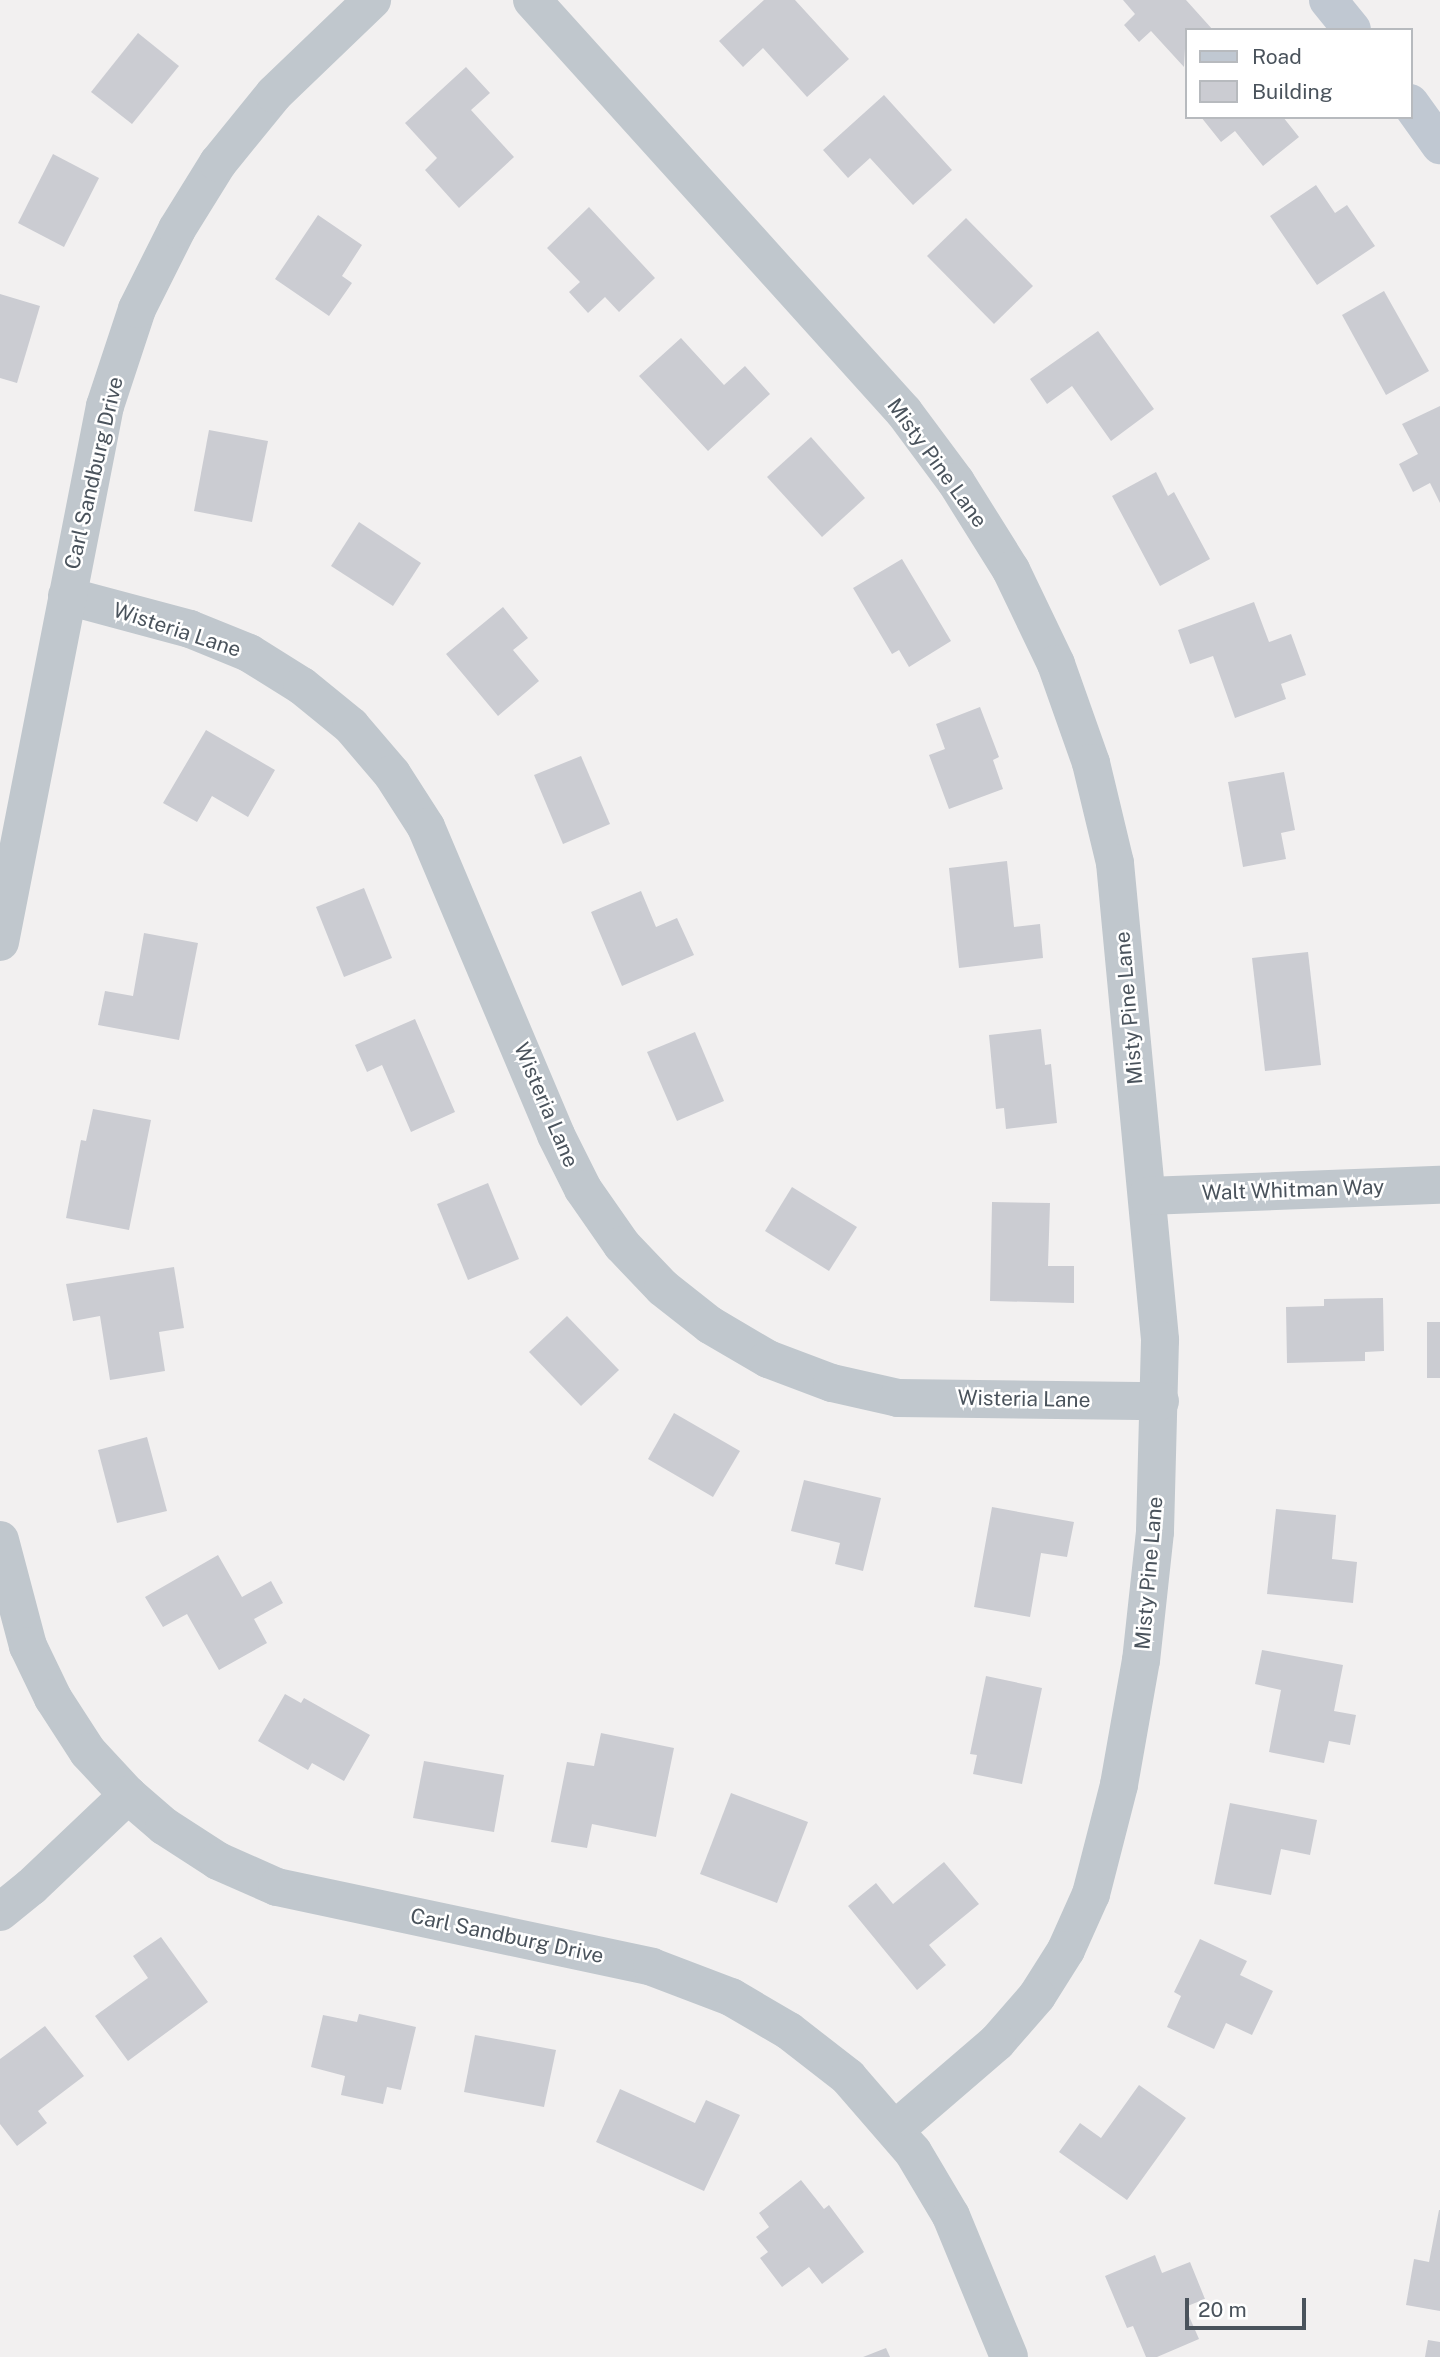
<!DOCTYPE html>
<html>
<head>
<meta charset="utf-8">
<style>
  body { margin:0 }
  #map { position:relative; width:1440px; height:2357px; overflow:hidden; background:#f2f0f0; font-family:"Public Sans",sans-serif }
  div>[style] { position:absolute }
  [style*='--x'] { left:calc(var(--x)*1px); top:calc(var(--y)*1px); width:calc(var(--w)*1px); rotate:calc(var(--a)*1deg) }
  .building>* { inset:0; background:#cbccd2 }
  .street>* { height:38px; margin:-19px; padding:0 19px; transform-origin:19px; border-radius:19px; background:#c0c7cd }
  .secondary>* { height:38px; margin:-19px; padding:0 19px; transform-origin:19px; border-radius:19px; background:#c0c8d2 }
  span { translate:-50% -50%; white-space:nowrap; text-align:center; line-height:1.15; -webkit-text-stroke:5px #fff; paint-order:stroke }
  .street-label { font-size:21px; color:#4a535c }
  .legend { position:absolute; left:1185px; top:28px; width:228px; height:91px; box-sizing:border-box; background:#fff; border:2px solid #b7babe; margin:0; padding:9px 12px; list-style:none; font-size:21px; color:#4a535c }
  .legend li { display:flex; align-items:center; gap:14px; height:35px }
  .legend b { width:35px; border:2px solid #b7babe }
  .scale { position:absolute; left:1185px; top:2298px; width:121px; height:32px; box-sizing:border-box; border:4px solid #4a535c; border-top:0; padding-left:9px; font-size:21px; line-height:24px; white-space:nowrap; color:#4a535c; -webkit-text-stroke:5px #fff; paint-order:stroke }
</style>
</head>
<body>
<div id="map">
  <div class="building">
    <i style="clip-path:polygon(764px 0,795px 0,849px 59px,807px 97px,763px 48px,743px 67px,719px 41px)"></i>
    <i style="clip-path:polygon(1123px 0,1186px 0,1213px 30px,1186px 30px,1184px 67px,1151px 31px,1139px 42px,1124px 25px,1135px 14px)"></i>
    <i style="clip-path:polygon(138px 33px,179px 66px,132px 124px,91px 92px)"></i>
    <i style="clip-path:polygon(466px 67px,490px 93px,471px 110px,514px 157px,459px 208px,425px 170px,437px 158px,405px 123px)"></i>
    <i style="clip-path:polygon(884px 95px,952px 170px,913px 205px,870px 158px,848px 178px,823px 150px)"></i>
    <i style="clip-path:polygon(1201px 117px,1283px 117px,1299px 137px,1263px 166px,1235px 131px,1221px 142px)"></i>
    <i style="clip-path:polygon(53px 154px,99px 178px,64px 247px,18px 223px)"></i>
    <i style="clip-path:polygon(1316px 185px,1335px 213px,1347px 205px,1375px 246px,1317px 285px,1270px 216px)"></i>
    <i style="clip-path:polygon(589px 207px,655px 278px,619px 312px,605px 297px,588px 313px,569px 292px,580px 282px,547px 248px)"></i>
    <i style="clip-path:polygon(318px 215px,362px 245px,342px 276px,352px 283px,329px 316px,275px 279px)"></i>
    <i style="clip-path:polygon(966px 218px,1033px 286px,994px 324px,927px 256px)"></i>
    <i style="clip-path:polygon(1384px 291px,1429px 371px,1386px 395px,1342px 315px)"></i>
    <i style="clip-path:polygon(0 294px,40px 306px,17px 383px,0 378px)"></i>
    <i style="clip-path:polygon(1098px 331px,1154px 409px,1111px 441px,1072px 386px,1047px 404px,1030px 379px)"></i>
    <i style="clip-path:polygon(681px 338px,724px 385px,745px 366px,770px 394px,708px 451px,639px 376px)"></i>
    <i style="clip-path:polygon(1440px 406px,1440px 503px,1430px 483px,1413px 492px,1399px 464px,1418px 454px,1402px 424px)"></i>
    <i style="clip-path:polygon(209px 430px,268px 441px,252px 522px,194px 511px)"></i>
    <i style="clip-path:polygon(811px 437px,865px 498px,822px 537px,767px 477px)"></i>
    <i style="clip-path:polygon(1156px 472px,1168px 496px,1174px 492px,1210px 559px,1160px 586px,1112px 496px)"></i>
    <i style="clip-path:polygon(359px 522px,421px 563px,393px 606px,331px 566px)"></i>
    <i style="clip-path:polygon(902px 559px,951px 641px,909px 667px,899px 650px,892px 654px,853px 588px)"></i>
    <i style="clip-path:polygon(1254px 602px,1269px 642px,1291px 634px,1306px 675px,1281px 684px,1286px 699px,1235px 718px,1213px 656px,1190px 664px,1178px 630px)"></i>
    <i style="clip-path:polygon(503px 607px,528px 638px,513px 650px,539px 681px,498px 716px,446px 654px)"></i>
    <i style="clip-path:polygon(980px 707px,999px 757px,993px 760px,1003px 789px,949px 809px,929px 755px,945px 749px,936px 724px)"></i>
    <i style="clip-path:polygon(206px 730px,275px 770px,248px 817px,212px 796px,197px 822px,163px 803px)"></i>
    <i style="clip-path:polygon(581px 756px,610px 824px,563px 844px,534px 775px)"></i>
    <i style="clip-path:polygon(1284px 772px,1295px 830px,1281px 833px,1286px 859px,1243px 867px,1228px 782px)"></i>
    <i style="clip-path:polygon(1007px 861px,1014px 927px,1040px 924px,1043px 958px,959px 968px,949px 868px)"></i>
    <i style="clip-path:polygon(364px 888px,392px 958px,344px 977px,316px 907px)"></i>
    <i style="clip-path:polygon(641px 891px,656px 927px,677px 918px,694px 955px,622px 986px,591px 912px)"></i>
    <i style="clip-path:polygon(144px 933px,198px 943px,179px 1040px,98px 1025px,105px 991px,133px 996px)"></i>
    <i style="clip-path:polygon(1308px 952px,1321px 1065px,1265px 1071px,1252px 958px)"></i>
    <i style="clip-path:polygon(415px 1019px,455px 1112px,411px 1132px,382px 1065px,367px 1072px,355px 1045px)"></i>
    <i style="clip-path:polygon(1041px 1029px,1045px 1065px,1051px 1064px,1057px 1123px,1006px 1129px,1004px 1108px,996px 1109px,989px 1035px)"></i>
    <i style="clip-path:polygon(695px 1032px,724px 1101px,677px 1121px,647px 1052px)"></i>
    <i style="clip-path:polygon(93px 1109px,151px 1120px,129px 1230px,66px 1218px,81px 1140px,86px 1141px)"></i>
    <i style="clip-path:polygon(488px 1183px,519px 1259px,468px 1280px,437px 1204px)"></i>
    <i style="clip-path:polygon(792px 1187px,857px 1227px,829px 1271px,765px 1231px)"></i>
    <i style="clip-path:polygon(992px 1202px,1050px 1203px,1048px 1266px,1074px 1266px,1074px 1303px,990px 1301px)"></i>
    <i style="clip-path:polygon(174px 1267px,184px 1328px,159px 1332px,165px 1371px,110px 1380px,100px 1316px,73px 1321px,66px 1284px)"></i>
    <i style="clip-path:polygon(1383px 1298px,1384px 1351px,1365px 1352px,1365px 1361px,1287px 1363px,1286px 1307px,1324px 1306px,1324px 1299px)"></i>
    <i style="clip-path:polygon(567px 1316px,619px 1370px,581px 1406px,529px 1352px)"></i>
    <i style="clip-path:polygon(1427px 1322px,1440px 1322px,1440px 1378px,1427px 1378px)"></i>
    <i style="clip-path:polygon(674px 1413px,740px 1451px,713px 1497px,648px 1459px)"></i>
    <i style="clip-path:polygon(147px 1437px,167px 1511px,117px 1523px,98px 1450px)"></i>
    <i style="clip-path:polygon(804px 1480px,881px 1498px,863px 1571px,835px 1564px,840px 1543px,791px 1531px)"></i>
    <i style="clip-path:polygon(992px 1507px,1074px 1522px,1067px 1557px,1041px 1553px,1030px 1617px,974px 1607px)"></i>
    <i style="clip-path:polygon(1276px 1509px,1336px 1515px,1332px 1559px,1357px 1562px,1353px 1603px,1267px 1594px)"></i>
    <i style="clip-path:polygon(218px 1555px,242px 1597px,271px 1581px,283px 1603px,254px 1619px,267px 1643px,219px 1670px,187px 1614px,163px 1627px,145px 1597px)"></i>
    <i style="clip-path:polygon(1262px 1650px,1343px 1665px,1334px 1711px,1356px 1715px,1350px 1745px,1329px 1741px,1324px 1763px,1269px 1752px,1281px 1690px,1255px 1684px)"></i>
    <i style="clip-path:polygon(986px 1676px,1042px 1688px,1022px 1784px,973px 1774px,977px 1755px,970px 1754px)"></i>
    <i style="clip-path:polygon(285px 1694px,301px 1703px,304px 1698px,370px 1735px,344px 1781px,312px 1763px,308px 1770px,258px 1741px)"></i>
    <i style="clip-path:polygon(601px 1733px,674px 1748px,656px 1837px,592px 1824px,587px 1848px,551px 1842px,567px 1762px,594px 1766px)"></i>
    <i style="clip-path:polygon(424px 1761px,504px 1775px,494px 1832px,413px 1818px)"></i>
    <i style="clip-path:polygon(731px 1793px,808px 1822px,777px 1903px,700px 1874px)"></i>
    <i style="clip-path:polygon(1230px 1803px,1317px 1820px,1310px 1855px,1281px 1849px,1271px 1895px,1214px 1884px)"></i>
    <i style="clip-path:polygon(944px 1862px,979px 1904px,929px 1945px,946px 1965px,917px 1990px,848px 1906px,876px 1883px,893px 1904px)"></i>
    <i style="clip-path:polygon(161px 1937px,208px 2002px,128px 2061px,95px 2016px,148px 1978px,133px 1956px)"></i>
    <i style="clip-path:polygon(1200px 1939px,1247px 1961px,1240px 1975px,1273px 1991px,1252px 2035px,1226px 2023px,1214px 2049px,1167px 2027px,1181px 1996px,1174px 1992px)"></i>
    <i style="clip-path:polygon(359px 2014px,416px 2027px,401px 2090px,387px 2087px,383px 2104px,341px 2095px,345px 2076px,311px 2067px,323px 2015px,357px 2022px)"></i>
    <i style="clip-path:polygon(45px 2026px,84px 2076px,38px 2111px,47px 2123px,17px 2146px,0 2124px,0 2059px)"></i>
    <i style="clip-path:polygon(475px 2035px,556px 2050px,544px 2107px,464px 2092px)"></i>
    <i style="clip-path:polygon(1139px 2085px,1186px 2118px,1127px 2200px,1059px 2152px,1080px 2123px,1101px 2138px)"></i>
    <i style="clip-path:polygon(620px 2089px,695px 2123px,706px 2100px,740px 2115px,704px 2191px,596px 2142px)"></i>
    <i style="clip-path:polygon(801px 2180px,824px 2209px,829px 2205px,864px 2252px,822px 2284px,809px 2267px,782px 2287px,760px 2258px,768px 2252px,756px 2237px,769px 2227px,759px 2213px)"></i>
    <i style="clip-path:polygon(1439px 2210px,1440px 2210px,1440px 2311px,1406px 2305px,1414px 2259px,1429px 2262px)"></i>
    <i style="clip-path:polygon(1155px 2255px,1162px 2273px,1190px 2262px,1205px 2299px,1185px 2307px,1199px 2339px,1157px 2357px,1146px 2357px,1133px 2326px,1127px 2328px,1105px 2276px)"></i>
    <i style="clip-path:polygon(1428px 2340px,1440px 2342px,1440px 2357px,1425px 2357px)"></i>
    <i style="clip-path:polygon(886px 2348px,890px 2357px,863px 2357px)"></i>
  </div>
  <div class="street">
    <i style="--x:532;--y:0;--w:555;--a:47.92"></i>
    <i style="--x:904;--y:412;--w:87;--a:53.4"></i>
    <i style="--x:956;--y:482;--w:104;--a:58"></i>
    <i style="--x:1011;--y:570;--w:104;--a:64.4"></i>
    <i style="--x:1056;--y:664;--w:105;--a:70.5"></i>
    <i style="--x:1091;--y:763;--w:103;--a:76.5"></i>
    <i style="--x:1115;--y:863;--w:479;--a:84.6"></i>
    <i style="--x:1160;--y:1340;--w:192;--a:91.5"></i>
    <i style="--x:1155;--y:1532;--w:129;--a:96.2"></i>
    <i style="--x:1141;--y:1660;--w:127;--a:100"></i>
    <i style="--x:1119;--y:1785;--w:113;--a:104.4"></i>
    <i style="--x:1091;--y:1894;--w:61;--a:114.1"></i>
    <i style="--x:1066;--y:1950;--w:54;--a:122.2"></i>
    <i style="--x:1037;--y:1996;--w:61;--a:131"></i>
    <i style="--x:997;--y:2042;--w:133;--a:139.3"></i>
    <i style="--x:67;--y:596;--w:127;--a:15"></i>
    <i style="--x:190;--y:629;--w:64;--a:22.1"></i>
    <i style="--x:249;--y:653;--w:62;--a:31.9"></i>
    <i style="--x:302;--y:686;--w:63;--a:39.2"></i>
    <i style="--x:351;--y:726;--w:63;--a:49.5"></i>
    <i style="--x:392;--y:774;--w:63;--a:57.3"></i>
    <i style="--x:426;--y:827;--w:334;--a:67.1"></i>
    <i style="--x:556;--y:1135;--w:60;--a:63.4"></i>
    <i style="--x:583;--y:1189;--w:68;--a:55.1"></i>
    <i style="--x:622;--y:1245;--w:59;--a:46.4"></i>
    <i style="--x:663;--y:1288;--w:60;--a:38.2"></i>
    <i style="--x:710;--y:1325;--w:67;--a:30.4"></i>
    <i style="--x:768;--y:1359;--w:68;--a:20.6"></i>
    <i style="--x:832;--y:1383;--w:68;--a:12.8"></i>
    <i style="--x:898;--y:1398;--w:262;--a:0.7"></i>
    <i style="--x:0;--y:942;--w:546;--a:-78.92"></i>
    <i style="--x:105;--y:406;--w:102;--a:-71.7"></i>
    <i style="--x:137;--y:309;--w:89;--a:-63.4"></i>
    <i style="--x:177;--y:229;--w:78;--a:-58.2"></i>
    <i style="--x:218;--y:163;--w:89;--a:-50.9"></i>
    <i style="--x:274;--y:94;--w:136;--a:-43.8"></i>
    <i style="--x:1147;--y:1196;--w:293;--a:-2.2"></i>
    <i style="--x:0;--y:1540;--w:110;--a:75.2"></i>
    <i style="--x:28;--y:1646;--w:58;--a:64.3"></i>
    <i style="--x:53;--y:1698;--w:64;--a:57.1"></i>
    <i style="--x:88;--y:1752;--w:59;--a:47.1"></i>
    <i style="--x:128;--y:1795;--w:48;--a:40.7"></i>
    <i style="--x:164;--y:1826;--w:64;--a:32.9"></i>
    <i style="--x:218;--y:1861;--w:64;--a:23.8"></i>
    <i style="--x:277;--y:1887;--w:383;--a:12"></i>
    <i style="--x:652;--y:1967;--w:85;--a:20.8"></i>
    <i style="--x:731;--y:1997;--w:67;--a:30.4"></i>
    <i style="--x:789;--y:2031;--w:75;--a:37.9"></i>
    <i style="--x:848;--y:2077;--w:99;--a:49.1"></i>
    <i style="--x:913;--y:2152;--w:74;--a:59.3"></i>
    <i style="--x:951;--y:2216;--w:152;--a:67.6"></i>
    <i style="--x:0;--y:1912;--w:40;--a:-39"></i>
    <i style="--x:31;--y:1887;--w:134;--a:-43.5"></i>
  </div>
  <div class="secondary">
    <i style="--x:1328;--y:0;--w:38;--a:51"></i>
    <i style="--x:1410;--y:103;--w:52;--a:54.5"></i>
  </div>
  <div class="street-label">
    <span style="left:937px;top:463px;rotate:54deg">Misty Pine Lane</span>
    <span style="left:94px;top:473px;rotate:-77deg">Carl Sandburg Drive</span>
    <span style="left:177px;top:630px;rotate:18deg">Wisteria Lane</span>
    <span style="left:1129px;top:1008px;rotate:-95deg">Misty Pine Lane</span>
    <span style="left:546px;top:1105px;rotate:67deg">Wisteria Lane</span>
    <span style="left:1293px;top:1190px;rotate:-2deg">Walt Whitman Way</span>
    <span style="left:1024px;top:1399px;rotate:1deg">Wisteria Lane</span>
    <span style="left:1149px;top:1573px;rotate:-85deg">Misty Pine Lane</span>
    <span style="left:507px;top:1936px;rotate:12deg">Carl Sandburg Drive</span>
  </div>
  <ul class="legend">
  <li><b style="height:9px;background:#c0c8d2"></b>Road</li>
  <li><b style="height:19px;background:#cbccd2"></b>Building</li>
  </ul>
  <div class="scale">20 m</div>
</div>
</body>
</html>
